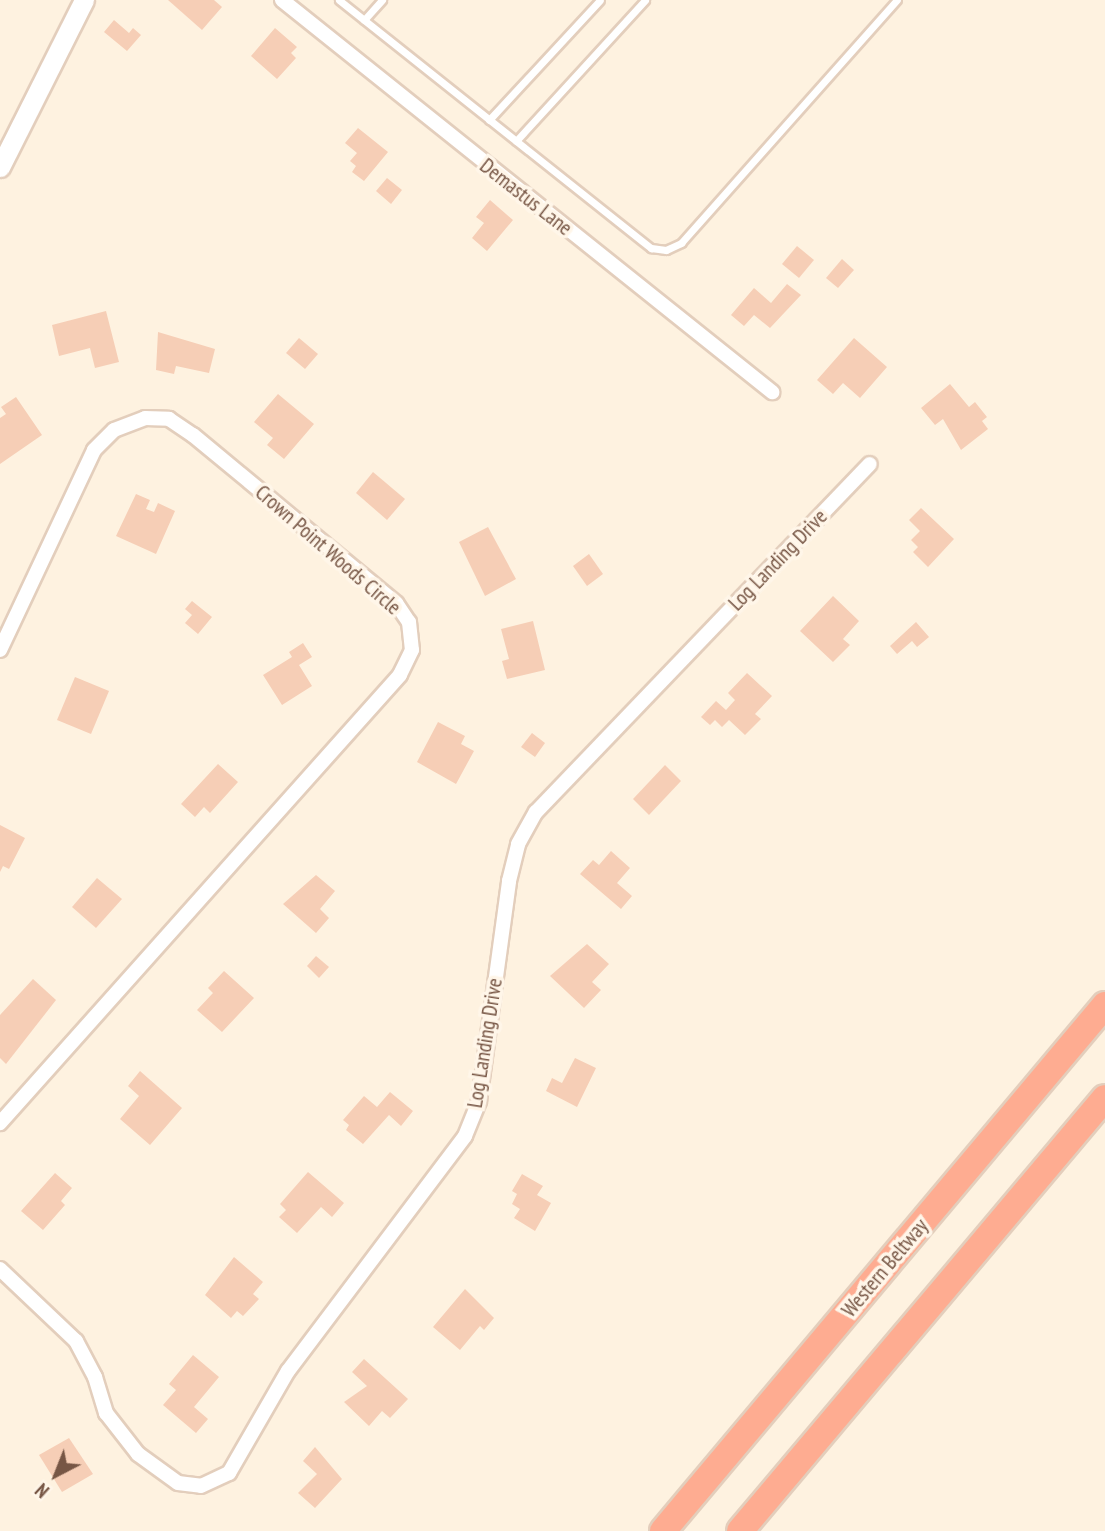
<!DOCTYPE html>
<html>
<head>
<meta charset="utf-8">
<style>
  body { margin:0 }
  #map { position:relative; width:1105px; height:1531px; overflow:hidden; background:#fef2e0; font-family:"PT Sans Narrow",sans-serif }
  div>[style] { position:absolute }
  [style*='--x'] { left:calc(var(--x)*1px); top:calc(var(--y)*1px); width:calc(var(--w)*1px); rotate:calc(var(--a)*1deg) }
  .building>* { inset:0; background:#f6ceb6 }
  .roads { filter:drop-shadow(2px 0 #e3cebc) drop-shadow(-2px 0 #e3cebc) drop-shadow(0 2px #e3cebc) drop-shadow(0 -2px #e3cebc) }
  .lane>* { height:7px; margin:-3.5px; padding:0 3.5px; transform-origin:3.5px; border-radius:3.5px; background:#fff }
  .street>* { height:14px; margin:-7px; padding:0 7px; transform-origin:7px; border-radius:7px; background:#fff }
  .secondary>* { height:19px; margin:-9.5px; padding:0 9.5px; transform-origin:9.5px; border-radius:9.5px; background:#fff }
  .highway>* { height:26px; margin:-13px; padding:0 13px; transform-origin:13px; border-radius:13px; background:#feac91 }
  span { translate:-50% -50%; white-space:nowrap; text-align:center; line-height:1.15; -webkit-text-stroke:7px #fff6e9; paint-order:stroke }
  .street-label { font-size:21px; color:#775645 }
  .north { position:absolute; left:21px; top:1440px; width:70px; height:70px; -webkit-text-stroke:5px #fff6e9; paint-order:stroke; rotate:222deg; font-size:19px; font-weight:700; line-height:28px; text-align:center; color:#775645 }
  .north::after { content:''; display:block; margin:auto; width:24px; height:32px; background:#775645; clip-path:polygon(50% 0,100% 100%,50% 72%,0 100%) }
</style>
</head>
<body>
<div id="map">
  <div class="building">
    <i style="clip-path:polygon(168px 0,214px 0,222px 7px,202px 30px)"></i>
    <i style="clip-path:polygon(114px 20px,129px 33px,133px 28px,141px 35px,127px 51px,104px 32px)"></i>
    <i style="clip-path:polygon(275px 28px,297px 47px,291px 53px,296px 58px,277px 79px,251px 56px)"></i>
    <i style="clip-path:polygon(358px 128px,388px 152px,364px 181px,352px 172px,356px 166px,350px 161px,357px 153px,345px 143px)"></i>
    <i style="clip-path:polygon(387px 178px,402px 190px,391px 204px,376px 191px)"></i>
    <i style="clip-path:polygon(490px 200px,513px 220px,487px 251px,472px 238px,484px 223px,476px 217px)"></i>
    <i style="clip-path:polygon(797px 246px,814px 260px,799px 278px,782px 264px)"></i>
    <i style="clip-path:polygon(842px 259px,854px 270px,838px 288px,826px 278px)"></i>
    <i style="clip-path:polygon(787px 284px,801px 295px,770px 328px,754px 315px,744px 326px,731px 315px,754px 288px,771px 303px)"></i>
    <i style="clip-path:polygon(106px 311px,119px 362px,95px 368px,90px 348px,59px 356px,52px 325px)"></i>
    <i style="clip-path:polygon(158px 332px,215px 349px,209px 373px,176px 366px,174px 374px,156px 370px)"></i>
    <i style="clip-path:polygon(299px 338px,318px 354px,305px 369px,286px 353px)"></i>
    <i style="clip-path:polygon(854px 338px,887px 367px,860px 398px,843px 383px,833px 394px,817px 380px)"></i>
    <i style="clip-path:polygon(950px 384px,969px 407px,975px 402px,987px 417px,982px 421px,988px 429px,961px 450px,943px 419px,935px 425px,921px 408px)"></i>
    <i style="clip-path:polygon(278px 394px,314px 424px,284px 459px,267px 445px,273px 438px,254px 422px)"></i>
    <i style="clip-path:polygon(16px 397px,42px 435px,0 464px,0 418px,6px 414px,1px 407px)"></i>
    <i style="clip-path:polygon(373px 472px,405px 499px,387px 520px,356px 493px)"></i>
    <i style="clip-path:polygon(136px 494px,150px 500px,146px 509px,154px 512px,158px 503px,175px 511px,156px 554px,116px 536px)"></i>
    <i style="clip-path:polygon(921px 508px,954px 539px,928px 567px,913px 552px,918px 547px,911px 540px,920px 531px,909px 520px)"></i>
    <i style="clip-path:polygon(488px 527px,516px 579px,485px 596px,459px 542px)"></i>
    <i style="clip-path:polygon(589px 554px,603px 574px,587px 586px,573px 566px)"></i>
    <i style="clip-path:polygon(833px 596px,859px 621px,843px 639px,850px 645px,833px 662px,800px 631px)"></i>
    <i style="clip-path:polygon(192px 601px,212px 617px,198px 634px,185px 623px,192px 615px,185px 609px)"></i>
    <i style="clip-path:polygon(533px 621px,545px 670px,507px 679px,502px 661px,509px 659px,501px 629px)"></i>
    <i style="clip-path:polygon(916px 622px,929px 637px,917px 647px,912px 641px,897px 654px,890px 646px)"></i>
    <i style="clip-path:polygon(303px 643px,312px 657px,299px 665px,312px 686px,282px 705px,263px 675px,292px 657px,289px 652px)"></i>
    <i style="clip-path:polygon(747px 673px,772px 696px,755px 714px,761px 719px,745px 735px,729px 720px,722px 727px,715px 720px,710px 725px,701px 717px,716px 701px,726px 710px,735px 700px,728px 693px)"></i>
    <i style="clip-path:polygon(75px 677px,109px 691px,91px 734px,57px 720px)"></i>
    <i style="clip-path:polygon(438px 722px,465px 736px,461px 744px,474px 751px,456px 784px,417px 762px)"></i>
    <i style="clip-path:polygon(532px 733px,545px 743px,535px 757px,521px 747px)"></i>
    <i style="clip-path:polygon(218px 764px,238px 782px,210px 813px,204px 807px,195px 817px,181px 804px)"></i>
    <i style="clip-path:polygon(665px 765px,681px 781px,649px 815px,633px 799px)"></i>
    <i style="clip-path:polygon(0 825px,25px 838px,9px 869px,3px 866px,0 872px)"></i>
    <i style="clip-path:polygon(611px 851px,630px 868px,617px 883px,632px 896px,621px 909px,580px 874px,593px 860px,599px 865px)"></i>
    <i style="clip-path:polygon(316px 875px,335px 891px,320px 909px,329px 918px,316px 933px,283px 904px)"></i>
    <i style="clip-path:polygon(97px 878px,122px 899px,96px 928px,72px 907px)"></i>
    <i style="clip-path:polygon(587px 944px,609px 964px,592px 982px,601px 990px,584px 1008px,550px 976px)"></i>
    <i style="clip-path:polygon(316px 956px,329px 967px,319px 978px,307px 966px)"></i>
    <i style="clip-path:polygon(224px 971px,254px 998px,222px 1032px,197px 1010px,213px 993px,208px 988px)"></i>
    <i style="clip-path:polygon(33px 979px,56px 1000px,6px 1064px,0 1058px,0 1015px)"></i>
    <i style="clip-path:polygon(575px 1058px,596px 1068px,577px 1107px,546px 1091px,552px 1078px,562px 1083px)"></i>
    <i style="clip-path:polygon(140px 1071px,182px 1108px,150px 1145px,120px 1119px,139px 1096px,128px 1086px)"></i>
    <i style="clip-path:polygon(390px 1092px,413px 1111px,401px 1126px,389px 1115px,363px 1144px,346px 1130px,349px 1125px,343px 1120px,364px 1096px,377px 1107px)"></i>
    <i style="clip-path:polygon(308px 1172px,344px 1203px,332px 1217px,321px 1207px,297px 1233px,279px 1217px,286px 1210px,280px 1204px)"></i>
    <i style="clip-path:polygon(55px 1173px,72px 1188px,61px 1201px,65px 1205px,43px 1230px,21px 1211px)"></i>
    <i style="clip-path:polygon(522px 1174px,543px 1186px,537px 1195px,551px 1203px,535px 1231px,514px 1218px,520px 1209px,512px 1204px,517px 1194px,512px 1191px)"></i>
    <i style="clip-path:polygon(234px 1257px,263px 1282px,253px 1294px,259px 1299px,243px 1316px,237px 1311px,231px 1318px,205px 1295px)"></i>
    <i style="clip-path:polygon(465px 1289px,494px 1318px,484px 1330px,480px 1326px,460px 1350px,433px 1327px)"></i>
    <i style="clip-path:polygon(193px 1355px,219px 1377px,194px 1407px,208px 1419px,196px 1433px,163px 1405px,176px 1390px,169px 1384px)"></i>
    <i style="clip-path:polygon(364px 1359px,408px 1399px,390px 1418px,382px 1411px,369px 1426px,344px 1402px,367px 1386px,352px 1372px)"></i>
    <i style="clip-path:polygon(69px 1438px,93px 1474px,62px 1492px,39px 1455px)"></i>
    <i style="clip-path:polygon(315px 1447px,342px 1479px,315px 1508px,298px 1493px,317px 1474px,303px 1461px)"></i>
  </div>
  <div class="roads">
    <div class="lane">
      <i style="--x:339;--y:0;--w:399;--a:38.5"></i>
      <i style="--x:651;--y:248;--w:15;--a:8"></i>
      <i style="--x:666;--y:250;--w:17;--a:-25"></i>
      <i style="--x:681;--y:243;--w:325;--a:-48.4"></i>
      <i style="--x:364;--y:20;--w:27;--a:-48"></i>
      <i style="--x:489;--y:120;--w:163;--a:-47.2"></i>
      <i style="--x:516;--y:141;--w:191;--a:-47.5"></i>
    </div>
    <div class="street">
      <i style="--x:282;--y:0;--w:628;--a:38.66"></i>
      <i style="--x:0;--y:650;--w:221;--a:-64.8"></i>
      <i style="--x:94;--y:450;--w:28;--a:-45"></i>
      <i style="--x:114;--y:430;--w:33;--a:-21"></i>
      <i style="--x:145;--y:418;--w:24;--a:2"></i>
      <i style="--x:169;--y:419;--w:29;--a:34"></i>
      <i style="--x:193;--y:435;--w:264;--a:39.6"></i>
      <i style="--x:396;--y:603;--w:23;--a:56"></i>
      <i style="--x:409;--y:622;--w:28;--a:84"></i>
      <i style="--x:412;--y:650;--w:28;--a:116"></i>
      <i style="--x:400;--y:675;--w:601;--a:131.76"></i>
      <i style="--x:0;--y:1269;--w:105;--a:43.5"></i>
      <i style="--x:76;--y:1341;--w:41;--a:62.2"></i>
      <i style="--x:95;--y:1377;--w:38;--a:73"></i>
      <i style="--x:106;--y:1413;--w:52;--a:52"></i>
      <i style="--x:138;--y:1454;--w:49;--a:35.9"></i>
      <i style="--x:178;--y:1483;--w:23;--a:7"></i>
      <i style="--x:201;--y:1486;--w:31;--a:-25"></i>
      <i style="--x:229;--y:1473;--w:118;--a:-60"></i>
      <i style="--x:288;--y:1371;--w:294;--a:-53"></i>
      <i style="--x:465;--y:1136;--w:38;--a:-68"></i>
      <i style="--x:479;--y:1101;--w:222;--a:-82.2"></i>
      <i style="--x:509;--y:881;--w:38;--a:-76"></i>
      <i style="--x:518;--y:844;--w:37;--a:-61"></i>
      <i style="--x:536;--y:812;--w:482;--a:-46.2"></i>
    </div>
    <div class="secondary">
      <i style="--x:0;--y:167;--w:187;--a:-63.3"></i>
    </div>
    <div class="highway">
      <i style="--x:663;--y:1531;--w:687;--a:-49.96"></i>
      <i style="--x:740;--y:1531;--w:566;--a:-49.87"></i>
    </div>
  </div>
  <div class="street-label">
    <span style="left:526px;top:197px;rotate:38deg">Demastus Lane</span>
    <span style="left:328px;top:550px;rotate:41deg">Crown Point Woods Circle</span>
    <span style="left:778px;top:560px;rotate:-46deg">Log Landing Drive</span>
    <span style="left:485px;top:1043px;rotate:-81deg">Log Landing Drive</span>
    <span style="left:885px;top:1268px;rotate:-50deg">Western Beltway</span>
  </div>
  <div class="north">N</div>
</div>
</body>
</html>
